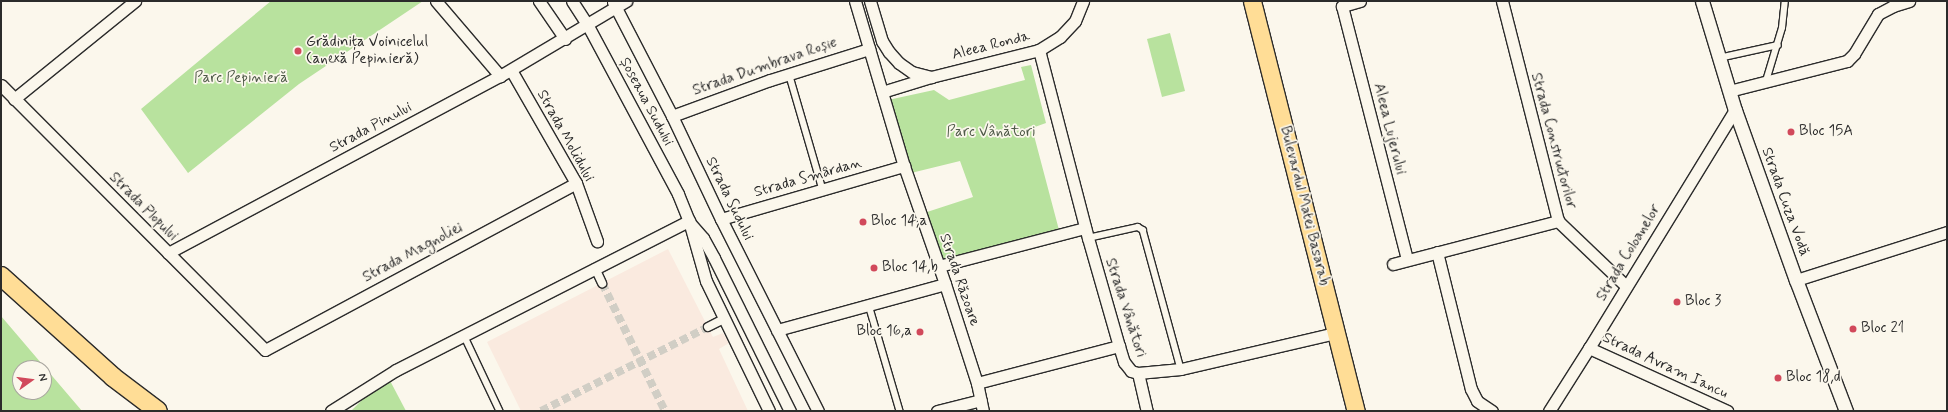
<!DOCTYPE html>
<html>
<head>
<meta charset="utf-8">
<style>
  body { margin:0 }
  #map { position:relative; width:1948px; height:412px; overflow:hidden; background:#fbf7ec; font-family:Mynerve,sans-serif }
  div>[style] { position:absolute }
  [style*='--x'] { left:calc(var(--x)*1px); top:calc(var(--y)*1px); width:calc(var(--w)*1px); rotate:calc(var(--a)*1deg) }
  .built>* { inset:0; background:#faeadf }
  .green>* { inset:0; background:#b8e29e }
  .pedestrian-tunnel>* { height:8px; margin-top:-4px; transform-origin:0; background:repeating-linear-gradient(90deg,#d1cec5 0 8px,transparent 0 12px) }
  .roads { filter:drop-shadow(1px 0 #2b2b2b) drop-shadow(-1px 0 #2b2b2b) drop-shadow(0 1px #2b2b2b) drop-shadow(0 -1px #2b2b2b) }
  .service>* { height:5.5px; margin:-2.75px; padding:0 2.75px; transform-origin:2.75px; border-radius:2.75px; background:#fbf7ec }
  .pedestrian>* { height:8px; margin:-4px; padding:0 4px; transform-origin:4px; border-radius:4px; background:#fbf7ec }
  .minor>* { height:11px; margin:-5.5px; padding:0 5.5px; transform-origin:5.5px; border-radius:5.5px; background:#fbf7ec }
  .tertiary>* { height:13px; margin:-6.5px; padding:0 6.5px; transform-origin:6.5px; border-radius:6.5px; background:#fbf7ec }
  .primary>* { height:17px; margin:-8.5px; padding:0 8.5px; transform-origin:8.5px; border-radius:8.5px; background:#ffdd96 }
  .trunk>* { height:18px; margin:-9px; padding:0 9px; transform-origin:9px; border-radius:9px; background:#ffdd96 }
  .dots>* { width:11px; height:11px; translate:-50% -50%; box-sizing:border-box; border:2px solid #fbf7ec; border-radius:50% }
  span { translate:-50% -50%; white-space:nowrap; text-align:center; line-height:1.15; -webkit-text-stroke:3.5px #fbf7ec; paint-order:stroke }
  .poi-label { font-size:15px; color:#2b2b2b }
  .left { translate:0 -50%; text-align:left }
  .right { translate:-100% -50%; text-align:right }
  .street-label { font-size:15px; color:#2b2b2b }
  .park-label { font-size:15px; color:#4e5948 }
  .frame { position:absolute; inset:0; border:2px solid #2b2b2b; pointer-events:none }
  .north { position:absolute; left:12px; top:360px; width:40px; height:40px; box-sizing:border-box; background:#fbf7ec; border:1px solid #a8a59f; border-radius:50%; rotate:76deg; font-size:11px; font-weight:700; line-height:16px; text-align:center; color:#2b2b2b }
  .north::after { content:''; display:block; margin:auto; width:14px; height:18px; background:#d1495b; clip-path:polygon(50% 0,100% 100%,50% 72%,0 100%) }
</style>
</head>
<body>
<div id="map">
  <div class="built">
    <i style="clip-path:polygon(668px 249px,713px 337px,723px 333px,729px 343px,719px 349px,748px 411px,521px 411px,487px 342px)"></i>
  </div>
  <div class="green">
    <i style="clip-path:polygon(271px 1px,423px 1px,299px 84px,188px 173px,141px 109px)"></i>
    <i style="clip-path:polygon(1170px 33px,1185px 91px,1162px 97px,1147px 39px)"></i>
    <i style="clip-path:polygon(1031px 65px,1046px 123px,1032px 128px,1059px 230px,940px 262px,924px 213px,973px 197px,960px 161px,911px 173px,888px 100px,934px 90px,949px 100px,1025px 80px,1021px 67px)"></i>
    <i style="clip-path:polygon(evenodd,1px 316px,82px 411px,1px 411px,1px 316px,20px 368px,44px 368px,44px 392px,20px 392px,20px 368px)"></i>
    <i style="clip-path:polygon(387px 375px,406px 411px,351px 411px)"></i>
  </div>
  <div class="pedestrian-tunnel">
    <i style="--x:602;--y:283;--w:143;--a:63.8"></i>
    <i style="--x:541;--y:411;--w:187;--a:-26.7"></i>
  </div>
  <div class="roads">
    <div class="service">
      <i style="--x:1719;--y:58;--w:60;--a:-12.4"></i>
      <i style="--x:789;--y:73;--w:122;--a:73.8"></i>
      <i style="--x:1766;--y:81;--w:55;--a:-73.2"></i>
      <i style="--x:1782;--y:28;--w:27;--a:-84"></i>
      <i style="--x:1088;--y:238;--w:51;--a:-12.4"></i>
      <i style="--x:1138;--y:227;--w:6;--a:31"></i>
      <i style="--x:1143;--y:230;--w:144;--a:74.7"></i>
      <i style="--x:869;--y:305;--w:110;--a:73.7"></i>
      <i style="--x:464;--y:335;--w:84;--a:64.7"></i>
    </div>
    <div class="pedestrian">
      <i style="--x:595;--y:268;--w:17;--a:65"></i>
      <i style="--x:708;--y:327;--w:18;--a:-27"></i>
    </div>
    <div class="minor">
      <i style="--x:436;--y:1;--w:99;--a:49.5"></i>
      <i style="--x:539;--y:1;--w:46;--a:55.6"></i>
      <i style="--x:572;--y:1;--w:27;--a:57"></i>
      <i style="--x:587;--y:24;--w:193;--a:61.8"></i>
      <i style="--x:678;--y:194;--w:29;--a:68"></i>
      <i style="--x:689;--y:221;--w:62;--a:74.2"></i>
      <i style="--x:706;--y:281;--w:144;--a:64.1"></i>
      <i style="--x:855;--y:1;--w:172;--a:73.5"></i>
      <i style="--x:904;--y:166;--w:125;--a:70.8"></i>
      <i style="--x:945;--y:284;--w:104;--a:72.1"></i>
      <i style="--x:977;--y:383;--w:29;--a:78"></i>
      <i style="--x:870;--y:1;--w:42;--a:73.3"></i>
      <i style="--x:882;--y:41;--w:13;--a:58"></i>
      <i style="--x:889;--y:52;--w:15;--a:48"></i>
      <i style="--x:899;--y:63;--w:16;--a:35"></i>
      <i style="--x:912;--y:72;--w:20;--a:15"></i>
      <i style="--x:1360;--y:1;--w:19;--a:164"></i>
      <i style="--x:1342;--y:6;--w:262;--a:75.6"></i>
      <i style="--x:1502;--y:1;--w:227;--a:75.7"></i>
      <i style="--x:1558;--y:221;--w:94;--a:43.7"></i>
      <i style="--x:613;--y:2;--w:128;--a:62.6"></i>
      <i style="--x:672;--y:116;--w:114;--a:64.6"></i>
      <i style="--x:721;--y:219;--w:215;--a:63.2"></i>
      <i style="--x:1039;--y:50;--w:194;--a:75.4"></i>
      <i style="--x:1088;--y:238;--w:112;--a:74"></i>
      <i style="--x:1119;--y:346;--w:17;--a:73"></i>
      <i style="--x:1124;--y:362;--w:11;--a:52"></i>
      <i style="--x:1131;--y:371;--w:7;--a:16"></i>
      <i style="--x:1138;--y:373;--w:43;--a:-5.3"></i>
      <i style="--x:1181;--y:369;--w:159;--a:-13.1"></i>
      <i style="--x:511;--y:70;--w:130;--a:60.1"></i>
      <i style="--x:576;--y:183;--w:62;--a:70.1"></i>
      <i style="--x:1;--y:85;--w:374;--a:45.1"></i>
      <i style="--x:265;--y:350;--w:353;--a:-28.2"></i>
      <i style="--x:1729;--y:91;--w:122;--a:-14.3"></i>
      <i style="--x:1847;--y:61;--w:10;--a:-45"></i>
      <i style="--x:1854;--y:54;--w:47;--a:-59"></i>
      <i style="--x:1878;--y:14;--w:17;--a:-28"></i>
      <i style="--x:1893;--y:6;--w:17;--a:-17"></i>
      <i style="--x:882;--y:92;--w:51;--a:-17"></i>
      <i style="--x:931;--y:77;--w:111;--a:-14"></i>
      <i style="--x:1039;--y:50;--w:25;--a:-32"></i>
      <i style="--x:1060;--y:37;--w:22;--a:-47"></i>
      <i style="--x:1075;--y:21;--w:22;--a:-68"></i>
      <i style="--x:14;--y:99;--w:156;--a:-39"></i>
      <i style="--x:672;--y:116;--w:104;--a:-20.2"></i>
      <i style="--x:770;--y:80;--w:104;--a:-17.4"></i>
      <i style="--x:721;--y:219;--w:191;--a:-16.2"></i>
      <i style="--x:690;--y:223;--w:20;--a:49"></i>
      <i style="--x:703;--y:238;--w:23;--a:61"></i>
      <i style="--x:714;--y:258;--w:171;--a:63.6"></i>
      <i style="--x:1437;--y:252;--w:141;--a:76.1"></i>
      <i style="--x:1471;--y:389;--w:13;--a:63"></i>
      <i style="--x:1477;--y:401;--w:18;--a:34"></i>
      <i style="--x:168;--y:253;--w:376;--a:-28.1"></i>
      <i style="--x:500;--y:76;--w:147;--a:-30.8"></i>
      <i style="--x:1393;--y:264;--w:171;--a:-14.6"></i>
      <i style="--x:939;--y:266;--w:151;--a:-14.6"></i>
      <i style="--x:1796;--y:280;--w:158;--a:-17.6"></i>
      <i style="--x:777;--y:330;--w:174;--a:-15.3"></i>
      <i style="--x:1589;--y:348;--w:152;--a:24.5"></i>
      <i style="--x:1138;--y:373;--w:39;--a:77"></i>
      <i style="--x:977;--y:383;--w:147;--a:-14.6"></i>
      <i style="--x:331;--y:411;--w:77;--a:-32.2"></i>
      <i style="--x:396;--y:370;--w:329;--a:-27"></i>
      <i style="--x:937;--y:411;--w:45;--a:-14"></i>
      <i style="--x:1549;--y:411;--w:75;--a:-57.6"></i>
      <i style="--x:1589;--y:348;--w:279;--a:-58.5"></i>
    </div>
    <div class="tertiary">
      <i style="--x:1702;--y:1;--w:114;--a:73.2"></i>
      <i style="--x:1735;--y:110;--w:181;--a:70.3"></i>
      <i style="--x:1796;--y:280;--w:140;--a:69.1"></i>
    </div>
    <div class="primary">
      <i style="--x:1252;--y:1;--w:423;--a:75.8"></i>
    </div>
    <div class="trunk">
      <i style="--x:1;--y:276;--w:151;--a:42"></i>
      <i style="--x:113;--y:377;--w:56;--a:37.1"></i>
    </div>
  </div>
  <div class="dots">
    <i style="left:298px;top:51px;background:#d1495b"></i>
    <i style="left:1791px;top:132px;background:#d1495b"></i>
    <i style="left:863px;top:222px;background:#d1495b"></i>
    <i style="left:874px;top:268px;background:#d1495b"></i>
    <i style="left:1677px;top:302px;background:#d1495b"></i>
    <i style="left:1853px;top:329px;background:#d1495b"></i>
    <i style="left:920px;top:332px;background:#d1495b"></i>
    <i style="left:1778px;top:378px;background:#d1495b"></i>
  </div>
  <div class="poi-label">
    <span class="left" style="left:306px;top:51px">Grădinița Voinicelul<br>(anexă Pepinieră)</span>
    <span class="left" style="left:1799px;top:132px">Bloc 15A</span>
    <span class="left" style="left:871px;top:222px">Bloc 14,a</span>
    <span class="left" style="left:882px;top:268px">Bloc 14,b</span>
    <span class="left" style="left:1685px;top:302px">Bloc 3</span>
    <span class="left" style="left:1861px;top:329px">Bloc 21</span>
    <span class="right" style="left:912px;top:332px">Bloc 16,a</span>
    <span class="left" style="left:1786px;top:378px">Bloc 18,d</span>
  </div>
  <div class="street-label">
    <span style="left:991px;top:46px;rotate:-14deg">Aleea Ronda</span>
    <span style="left:765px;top:67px;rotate:-19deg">Strada Dumbrava Roșie</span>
    <span style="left:646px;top:102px;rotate:62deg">Șoseaua Sudului</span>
    <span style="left:371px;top:128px;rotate:-28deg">Strada Pinului</span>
    <span style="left:1389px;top:129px;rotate:76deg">Aleea Lujerului</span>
    <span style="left:565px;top:136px;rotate:61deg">Strada Molidului</span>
    <span style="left:1553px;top:141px;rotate:75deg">Strada Constructorilor</span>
    <span style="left:808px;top:178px;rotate:-16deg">Strada Smârdan</span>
    <span style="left:729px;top:199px;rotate:64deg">Strada Sudului</span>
    <span style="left:1785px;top:202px;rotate:70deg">Strada Cuza Vodă</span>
    <span style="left:1304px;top:206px;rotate:76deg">Bulevardul Matei Basarab</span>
    <span style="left:143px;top:207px;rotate:45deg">Strada Plopului</span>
    <span style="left:413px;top:253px;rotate:-28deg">Strada Magnoliei</span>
    <span style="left:1629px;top:253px;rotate:-59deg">Strada Coloanelor</span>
    <span style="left:959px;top:280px;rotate:71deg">Strada Răzoare</span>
    <span style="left:1125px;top:308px;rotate:72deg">Strada Vânători</span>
    <span style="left:1665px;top:366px;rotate:25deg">Strada Avram Iancu</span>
  </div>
  <div class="park-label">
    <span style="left:241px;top:79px">Parc Pepinieră</span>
    <span style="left:991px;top:133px">Parc Vânători</span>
  </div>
  <div class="frame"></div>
  <div class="north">N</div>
</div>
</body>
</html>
